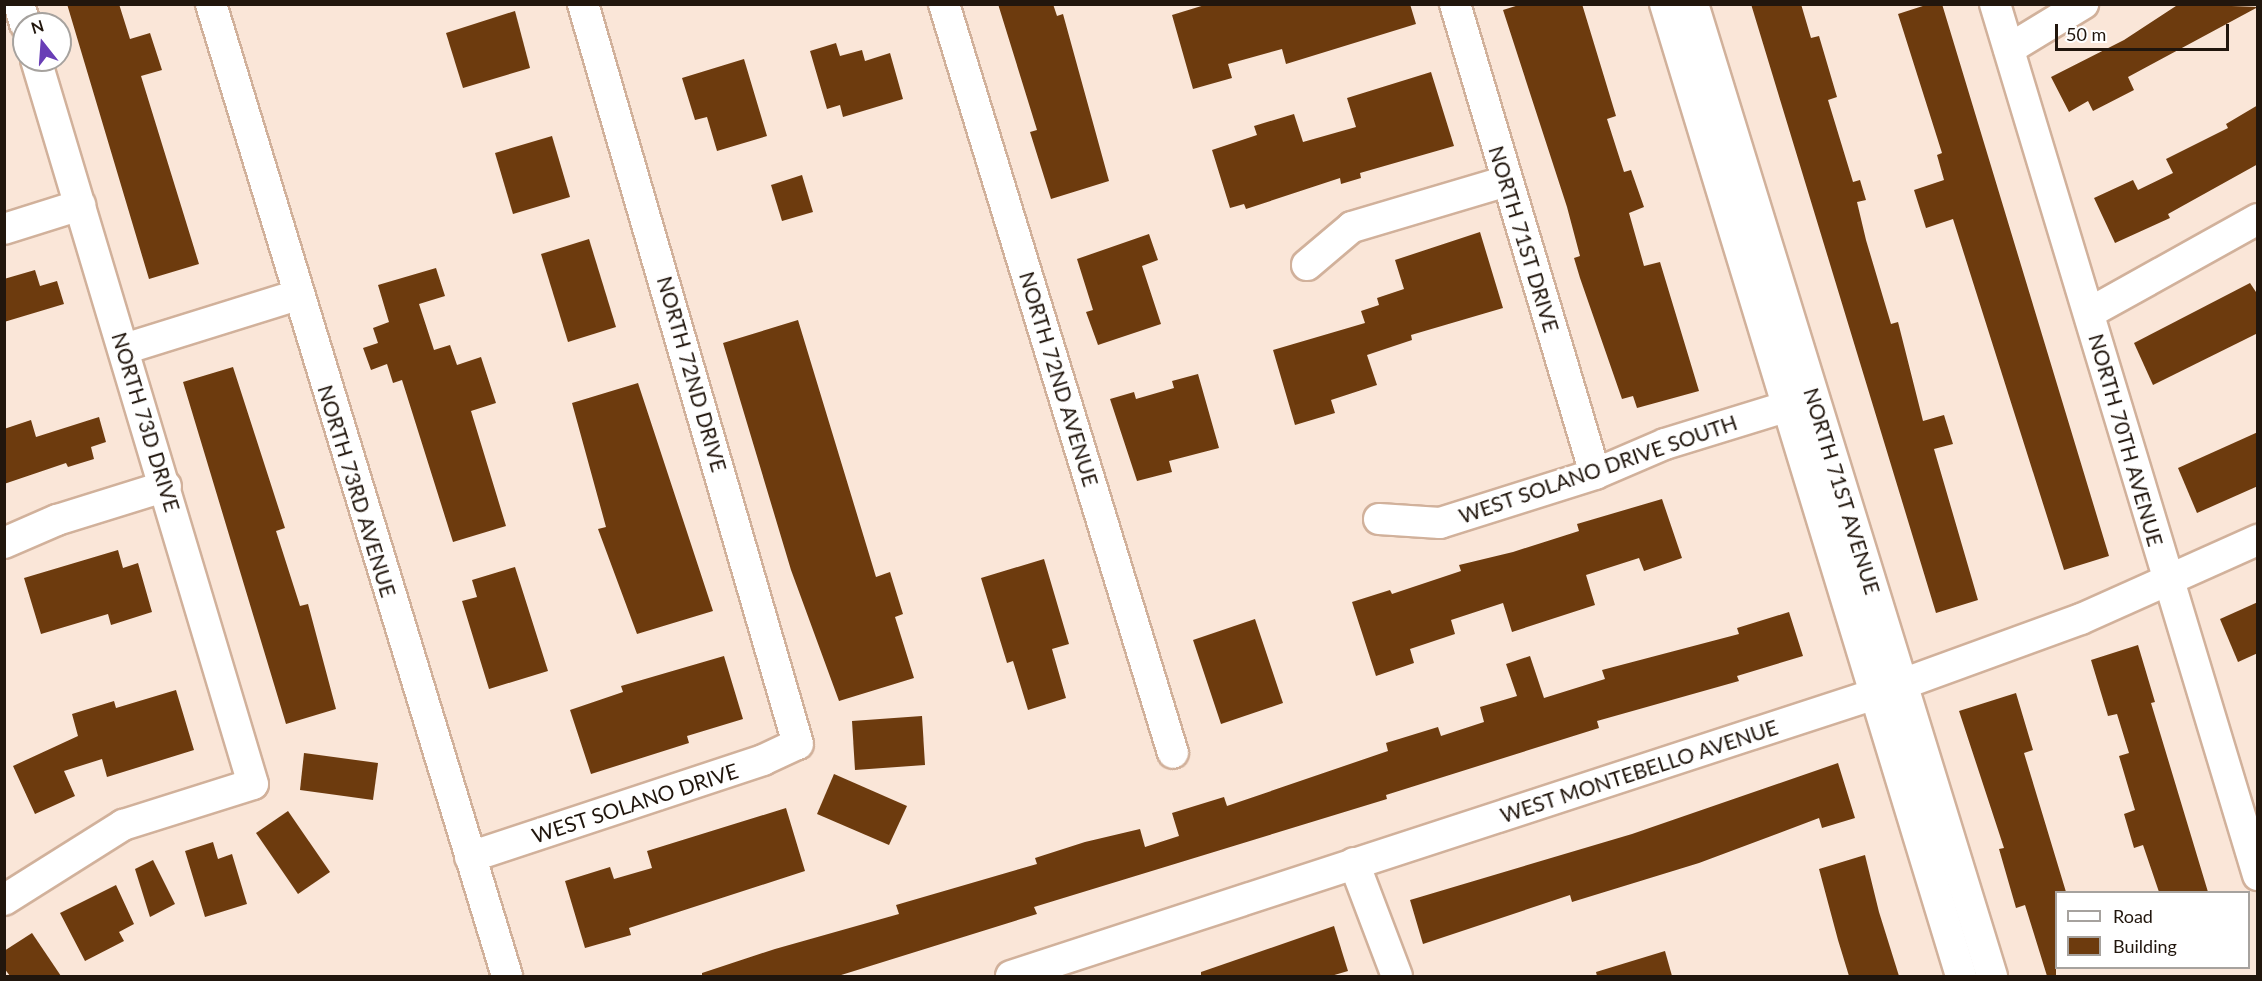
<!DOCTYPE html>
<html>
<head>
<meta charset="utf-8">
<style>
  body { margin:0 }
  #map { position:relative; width:2262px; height:981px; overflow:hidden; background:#fae6d8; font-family:Lato,sans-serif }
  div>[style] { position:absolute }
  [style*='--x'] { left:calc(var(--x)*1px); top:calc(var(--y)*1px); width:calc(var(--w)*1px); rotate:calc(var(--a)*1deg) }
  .building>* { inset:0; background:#6d3b0e }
  .roads { filter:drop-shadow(2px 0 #d1b19b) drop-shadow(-2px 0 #d1b19b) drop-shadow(0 2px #d1b19b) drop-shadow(0 -2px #d1b19b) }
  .minor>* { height:30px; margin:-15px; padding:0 15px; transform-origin:15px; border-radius:15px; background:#fff }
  span { translate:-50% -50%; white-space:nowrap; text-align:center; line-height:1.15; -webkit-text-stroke:6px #fff; paint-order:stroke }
  .street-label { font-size:21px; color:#21160d }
  .frame { position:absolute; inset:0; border:6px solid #21160d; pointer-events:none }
  .legend { position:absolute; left:2055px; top:891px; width:195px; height:78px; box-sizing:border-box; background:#fff; border:2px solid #a6a29e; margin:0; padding:8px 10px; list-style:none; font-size:18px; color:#21160d }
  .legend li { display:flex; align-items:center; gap:12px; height:30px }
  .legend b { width:30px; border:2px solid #a6a29e }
  .north { position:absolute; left:12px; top:12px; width:60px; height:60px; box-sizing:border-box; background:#fff; border:2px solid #a6a29e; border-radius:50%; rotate:343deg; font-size:16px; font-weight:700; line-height:24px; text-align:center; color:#21160d }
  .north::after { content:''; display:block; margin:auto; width:21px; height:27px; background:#693eb6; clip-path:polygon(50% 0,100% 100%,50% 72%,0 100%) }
  .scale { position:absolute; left:2055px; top:24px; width:174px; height:27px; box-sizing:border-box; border:3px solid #21160d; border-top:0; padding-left:8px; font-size:18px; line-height:21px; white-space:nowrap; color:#21160d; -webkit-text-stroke:4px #fff; paint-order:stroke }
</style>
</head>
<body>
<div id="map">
  <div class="building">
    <i style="clip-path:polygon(67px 4px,119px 4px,130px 39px,150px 33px,162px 70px,141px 76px,199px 264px,149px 279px)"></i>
    <i style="clip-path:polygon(998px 4px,1053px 4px,1057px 16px,1063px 14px,1109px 181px,1051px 199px,1030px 132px,1037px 130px)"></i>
    <i style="clip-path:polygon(1208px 4px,1410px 4px,1416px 24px,1286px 64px,1282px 49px,1228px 64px,1232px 78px,1193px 89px,1172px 15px)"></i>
    <i style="clip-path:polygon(1522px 4px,1582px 4px,1616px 116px,1607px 119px,1624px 172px,1631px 170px,1644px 207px,1629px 213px,1644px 266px,1660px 262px,1699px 391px,1637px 408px,1633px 396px,1622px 399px,1580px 278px,1574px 258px,1580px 256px,1567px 207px,1503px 10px)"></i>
    <i style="clip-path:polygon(1751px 4px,1801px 4px,1811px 38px,1819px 36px,1837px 97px,1828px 100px,1853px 182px,1860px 180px,1866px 200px,1857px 202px,1866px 240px,1891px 324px,1898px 322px,1923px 421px,1944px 415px,1953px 444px,1934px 449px,1978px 600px,1936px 613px)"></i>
    <i style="clip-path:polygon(1929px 4px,1942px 4px,2109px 556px,2064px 570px,1953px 219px,1926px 228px,1914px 190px,1944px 180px,1937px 155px,1942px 153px,1898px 14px)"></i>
    <i style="clip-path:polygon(2179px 4px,2258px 7px,2128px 77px,2134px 90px,2093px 111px,2088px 101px,2069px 112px,2051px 77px,2124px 40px)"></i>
    <i style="clip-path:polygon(515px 11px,530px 68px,463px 88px,446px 33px)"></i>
    <i style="clip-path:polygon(836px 43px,840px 56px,862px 50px,865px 61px,890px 53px,903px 99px,843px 117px,840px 105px,827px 109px,810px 51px)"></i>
    <i style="clip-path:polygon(744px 59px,767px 136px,717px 151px,707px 117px,695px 120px,682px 78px)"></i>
    <i style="clip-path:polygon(1431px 72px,1454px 146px,1360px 173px,1361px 178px,1341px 184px,1340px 178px,1246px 209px,1244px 204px,1230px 208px,1212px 150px,1257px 135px,1254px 126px,1294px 114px,1303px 142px,1356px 127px,1347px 98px)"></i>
    <i style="clip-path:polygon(2258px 105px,2258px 164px,2168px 214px,2170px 218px,2115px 243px,2094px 198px,2133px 180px,2138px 190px,2173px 173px,2166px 159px,2228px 128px,2226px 124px)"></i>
    <i style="clip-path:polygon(552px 136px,570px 197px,513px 214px,495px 153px)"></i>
    <i style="clip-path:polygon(802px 175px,813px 212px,782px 221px,771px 185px)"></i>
    <i style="clip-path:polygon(1480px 232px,1503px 308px,1411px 335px,1412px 340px,1367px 355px,1377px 385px,1331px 400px,1335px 413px,1295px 425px,1273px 350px,1365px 323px,1361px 311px,1379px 305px,1377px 298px,1404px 289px,1395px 260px)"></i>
    <i style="clip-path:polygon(1149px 234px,1158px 260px,1142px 266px,1161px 324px,1098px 345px,1086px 312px,1093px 310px,1077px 259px)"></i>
    <i style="clip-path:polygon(589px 239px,616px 327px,568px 342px,541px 254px)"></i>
    <i style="clip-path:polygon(436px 268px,445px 296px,419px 304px,434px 350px,450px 345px,457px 365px,481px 357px,496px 403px,471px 411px,506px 526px,453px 542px,402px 380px,393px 383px,387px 364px,371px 370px,363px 348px,378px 343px,373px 328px,389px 322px,378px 285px)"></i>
    <i style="clip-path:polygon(35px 270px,40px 286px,57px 281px,64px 304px,4px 322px,4px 279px)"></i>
    <i style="clip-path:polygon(2250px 283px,2258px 295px,2258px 333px,2153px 385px,2134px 343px)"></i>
    <i style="clip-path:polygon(798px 320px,876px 577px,890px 572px,903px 614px,895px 617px,914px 678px,839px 701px,791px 570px,723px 343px)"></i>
    <i style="clip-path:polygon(233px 367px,285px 528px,276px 531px,300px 606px,308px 604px,336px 709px,286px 724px,183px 382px)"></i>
    <i style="clip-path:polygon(1198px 374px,1219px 448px,1169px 461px,1172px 472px,1137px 481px,1110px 399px,1134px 392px,1136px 399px,1174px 388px,1172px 381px)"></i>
    <i style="clip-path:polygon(638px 383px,713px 611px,637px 634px,598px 529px,606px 527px,572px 403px)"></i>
    <i style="clip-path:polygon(99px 417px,106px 442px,91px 447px,94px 459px,68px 467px,66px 463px,4px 484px,4px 429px,31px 420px,36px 437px)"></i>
    <i style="clip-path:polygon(2258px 432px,2258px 486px,2197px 513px,2178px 468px)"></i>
    <i style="clip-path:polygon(1662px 499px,1682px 558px,1644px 571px,1639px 558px,1586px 575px,1595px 605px,1512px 632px,1503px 603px,1451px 620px,1455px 634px,1410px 649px,1414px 663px,1376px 676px,1352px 602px,1390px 590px,1392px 594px,1461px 571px,1459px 565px,1513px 552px,1579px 531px,1577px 524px)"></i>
    <i style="clip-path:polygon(118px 550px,123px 568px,138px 563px,152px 612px,111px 625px,108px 614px,41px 634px,24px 578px)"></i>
    <i style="clip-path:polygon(1044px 559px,1069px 644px,1052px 649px,1066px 698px,1028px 710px,1013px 661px,1007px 663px,981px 578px)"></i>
    <i style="clip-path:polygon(515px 567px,548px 671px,489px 689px,462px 601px,477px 597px,472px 580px)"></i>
    <i style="clip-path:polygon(2258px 602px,2258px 653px,2238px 662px,2220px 619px)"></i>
    <i style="clip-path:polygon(1789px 612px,1803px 656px,1737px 676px,1739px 681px,1597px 721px,1599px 728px,1386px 795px,1387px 799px,1034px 907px,1037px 914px,838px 976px,702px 976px,702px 973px,775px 949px,899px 914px,896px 905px,1037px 864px,1035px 858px,1085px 842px,1140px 829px,1145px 847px,1179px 836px,1172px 813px,1224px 797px,1227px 806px,1388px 751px,1386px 743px,1438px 727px,1441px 736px,1484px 722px,1480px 707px,1517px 696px,1506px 664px,1530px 656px,1544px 698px,1605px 679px,1602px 670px,1739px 634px,1737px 628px)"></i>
    <i style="clip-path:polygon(1255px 619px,1283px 703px,1221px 724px,1193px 640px)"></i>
    <i style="clip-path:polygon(2138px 645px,2155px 702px,2151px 703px,2208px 892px,2159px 892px,2143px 845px,2134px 848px,2124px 814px,2135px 810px,2119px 756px,2129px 753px,2117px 714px,2108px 716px,2091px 660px)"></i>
    <i style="clip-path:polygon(724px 656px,743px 719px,687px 736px,689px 743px,591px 774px,570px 710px,623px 692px,621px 686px)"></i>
    <i style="clip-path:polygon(176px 690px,194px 750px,107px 777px,102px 759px,64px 771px,75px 796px,35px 814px,13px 766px,78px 736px,72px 714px,114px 701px,116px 708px)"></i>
    <i style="clip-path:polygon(2016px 693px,2033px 750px,2024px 753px,2066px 892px,2056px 892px,2056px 976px,2047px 976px,2025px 905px,2016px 908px,1999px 849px,2004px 848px,1959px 711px)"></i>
    <i style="clip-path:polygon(922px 716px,925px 765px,855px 770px,852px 721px)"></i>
    <i style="clip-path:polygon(304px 753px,378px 763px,373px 800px,300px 790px)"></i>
    <i style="clip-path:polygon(1838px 763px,1855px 818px,1822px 828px,1819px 818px,1699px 863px,1572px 902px,1570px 895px,1423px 944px,1410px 900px,1632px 834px)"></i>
    <i style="clip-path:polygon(834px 774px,907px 806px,889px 845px,817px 814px)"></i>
    <i style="clip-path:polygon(786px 808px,805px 871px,629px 928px,631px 935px,585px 948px,565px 881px,610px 867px,614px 879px,652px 868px,647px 851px)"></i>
    <i style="clip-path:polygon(288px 811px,330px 872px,298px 894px,256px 833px)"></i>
    <i style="clip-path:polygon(213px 842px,218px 859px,232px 854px,247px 904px,205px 917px,185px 851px)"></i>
    <i style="clip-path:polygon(1865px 855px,1879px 912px,1899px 976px,1849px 976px,1838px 940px,1819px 869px)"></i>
    <i style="clip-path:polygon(153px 860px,175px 904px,150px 917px,135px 869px)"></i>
    <i style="clip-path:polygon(116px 885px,134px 924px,119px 932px,124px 941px,85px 961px,60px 913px)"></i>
    <i style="clip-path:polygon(1334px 926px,1348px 971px,1331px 976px,1201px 976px,1201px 972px)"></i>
    <i style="clip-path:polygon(32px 933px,61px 976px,10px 976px,4px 968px,4px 951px)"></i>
    <i style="clip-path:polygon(1665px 951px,1672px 976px,1597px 976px,1596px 972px)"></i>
  </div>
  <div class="roads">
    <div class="minor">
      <i style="--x:19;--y:4;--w:21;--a:73"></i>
      <i style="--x:211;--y:4;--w:1016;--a:73.06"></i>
      <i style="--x:944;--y:4;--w:783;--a:73"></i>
      <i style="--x:1455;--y:4;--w:490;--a:73.4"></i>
      <i style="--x:1665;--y:4;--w:1016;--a:73.06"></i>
      <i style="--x:1693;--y:4;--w:1017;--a:72.9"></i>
      <i style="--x:1995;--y:4;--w:910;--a:73.2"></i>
      <i style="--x:2009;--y:49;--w:87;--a:-31.3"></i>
      <i style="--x:4;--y:229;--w:80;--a:-17.5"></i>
      <i style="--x:1307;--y:265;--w:59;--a:-40.2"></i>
      <i style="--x:1352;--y:227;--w:162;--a:-16.5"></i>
      <i style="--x:2089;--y:313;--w:193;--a:-29.1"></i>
      <i style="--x:124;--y:349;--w:181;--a:-17.3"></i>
      <i style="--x:1379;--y:519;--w:61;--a:3.8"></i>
      <i style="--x:1440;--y:523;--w:163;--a:-17.5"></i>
      <i style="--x:1595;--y:474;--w:76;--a:-23.2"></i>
      <i style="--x:1665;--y:444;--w:146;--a:-17.1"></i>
      <i style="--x:4;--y:543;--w:58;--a:-23.5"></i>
      <i style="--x:57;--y:520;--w:114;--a:-17.3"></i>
      <i style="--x:470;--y:857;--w:309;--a:-18.3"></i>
      <i style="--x:763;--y:760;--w:38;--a:-25"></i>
      <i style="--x:798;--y:744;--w:771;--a:-106.2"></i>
      <i style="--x:1354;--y:863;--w:121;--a:69.2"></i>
      <i style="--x:4;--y:900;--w:141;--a:-32.2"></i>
      <i style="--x:123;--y:825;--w:136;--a:-17.5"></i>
      <i style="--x:253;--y:784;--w:756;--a:-106.68"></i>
      <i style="--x:1011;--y:976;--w:909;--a:-18.08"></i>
      <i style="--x:1875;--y:694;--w:219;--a:-20"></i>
      <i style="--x:2081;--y:619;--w:194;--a:-24.1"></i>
    </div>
  </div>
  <div class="street-label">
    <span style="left:1524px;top:239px;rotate:73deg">NORTH 71ST DRIVE</span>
    <span style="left:692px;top:374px;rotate:74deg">NORTH 72ND DRIVE</span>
    <span style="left:1059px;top:379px;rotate:73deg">NORTH 72ND AVENUE</span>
    <span style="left:146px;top:422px;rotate:73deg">NORTH 73D DRIVE</span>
    <span style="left:2126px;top:440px;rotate:74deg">NORTH 70TH AVENUE</span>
    <span style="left:1598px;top:469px;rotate:-19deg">WEST SOLANO DRIVE SOUTH</span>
    <span style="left:357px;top:491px;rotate:73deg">NORTH 73RD AVENUE</span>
    <span style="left:1842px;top:491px;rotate:73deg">NORTH 71ST AVENUE</span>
    <span style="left:1639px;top:771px;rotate:-18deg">WEST MONTEBELLO AVENUE</span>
    <span style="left:635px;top:803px;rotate:-18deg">WEST SOLANO DRIVE</span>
  </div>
  <div class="frame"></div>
  <ul class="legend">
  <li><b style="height:8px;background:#fff"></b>Road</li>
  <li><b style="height:16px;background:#6d3b0e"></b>Building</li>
  </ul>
  <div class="north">N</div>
  <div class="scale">50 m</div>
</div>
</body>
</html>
